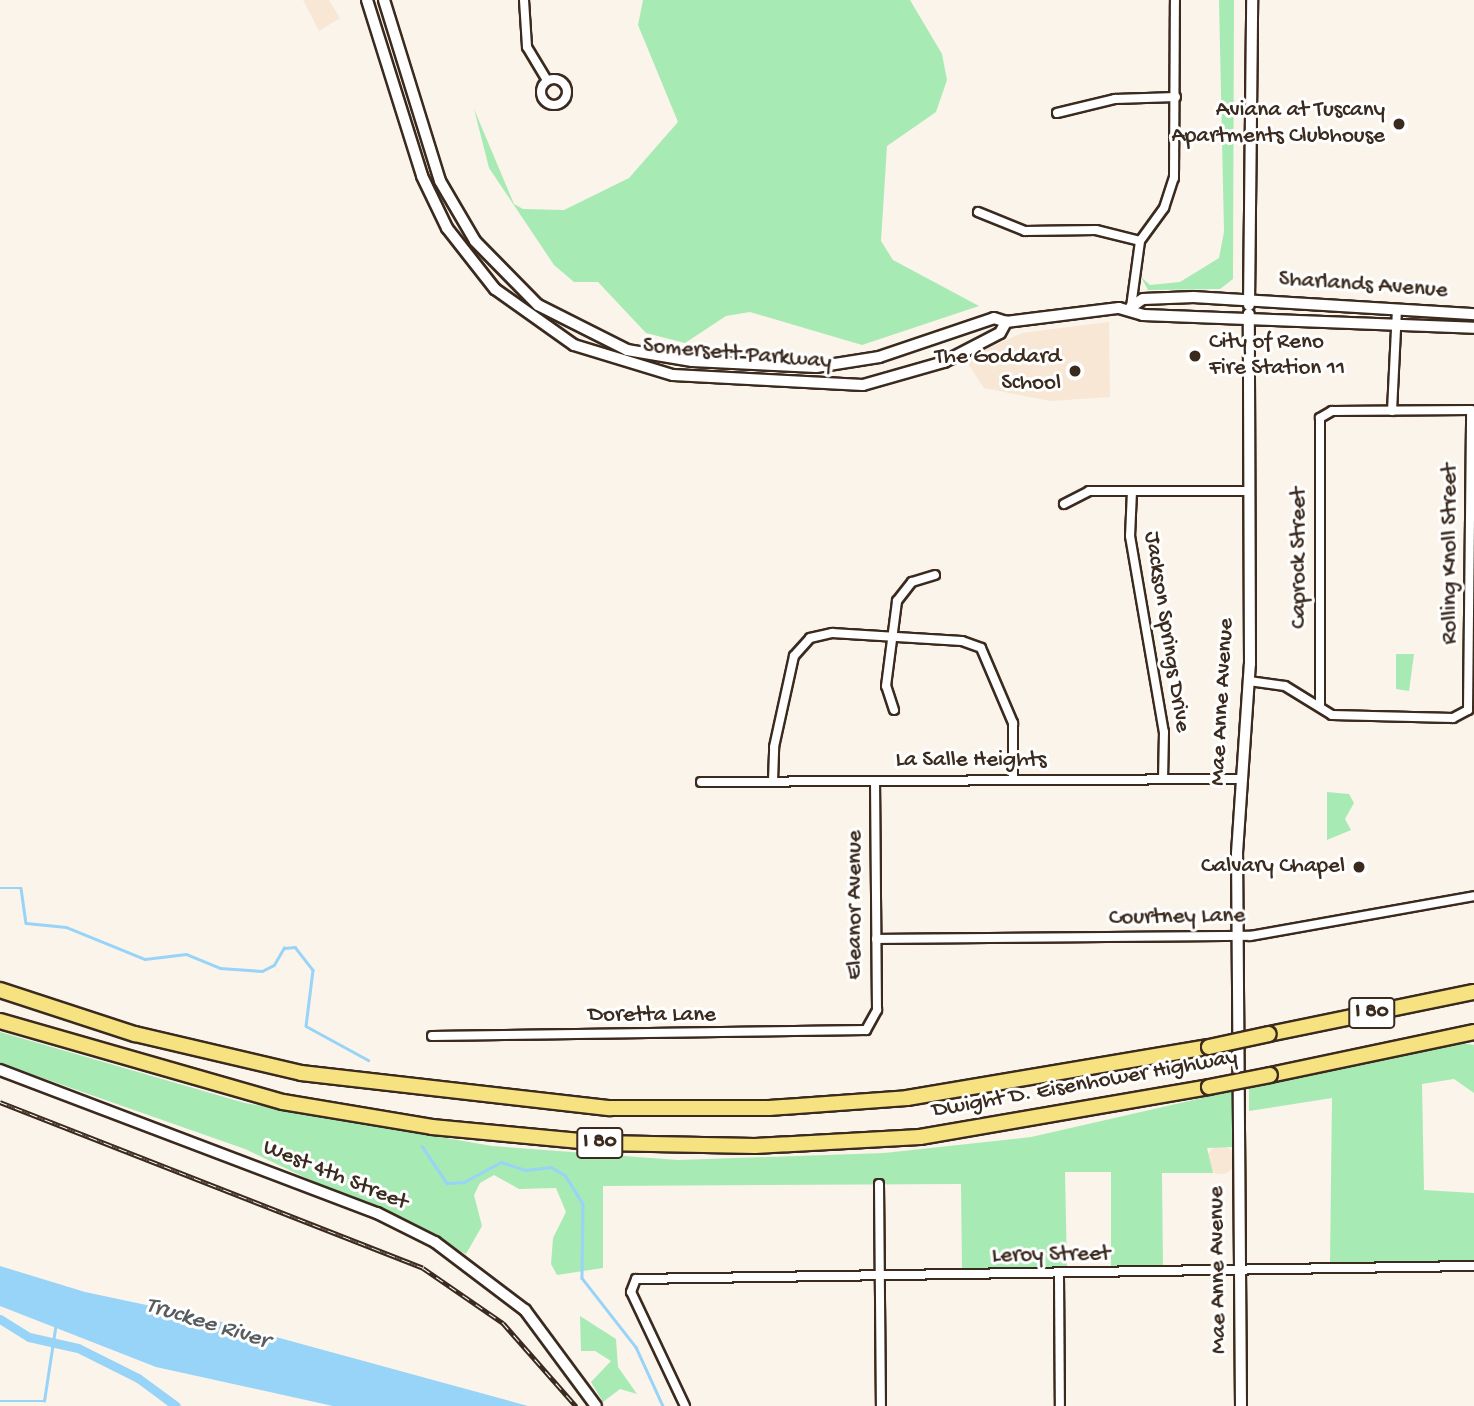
<!DOCTYPE html>
<html>
<head>
<meta charset="utf-8">
<style>
  body { margin:0 }
  #map { position:relative; width:1474px; height:1406px; overflow:hidden; background:#fbf4eb; font-family:"Gochi Hand",sans-serif }
  div>[style] { position:absolute }
  [style*='--x'] { left:calc(var(--x)*1px); top:calc(var(--y)*1px); width:calc(var(--w)*1px); rotate:calc(var(--a)*1deg) }
  .built>* { inset:0; background:#f7e7d4 }
  .round { border-radius:50% }
  .green>* { inset:0; background:#a8eab3 }
  .water>* { inset:0; background:#98d3f8 }
  .stream>* { height:2.5px; margin:-1.25px; padding:0 1.25px; transform-origin:1.25px; border-radius:1.25px; background:#98d3f8 }
  .canal>* { height:9px; margin:-4.5px; padding:0 4.5px; transform-origin:4.5px; border-radius:4.5px; background:#98d3f8 }
  .roads { filter:drop-shadow(2px 0 #3b2a1e) drop-shadow(-2px 0 #3b2a1e) drop-shadow(0 2px #3b2a1e) drop-shadow(0 -2px #3b2a1e) }
  .minor>* { height:8px; margin:-4px; padding:0 4px; transform-origin:4px; border-radius:4px; background:#fff }
  .minor>.ring { margin:-4px; padding:0; box-sizing:content-box; background:none; border:8px solid #fff; border-radius:50% }
  .tertiary>* { height:10px; margin:-5px; padding:0 5px; transform-origin:5px; border-radius:5px; background:#fff }
  .secondary>* { height:10px; margin:-5px; padding:0 5px; transform-origin:5px; border-radius:5px; background:#fff }
  .motorway>* { height:14px; margin:-7px; padding:0 7px; transform-origin:7px; border-radius:7px; background:#f7e281 }
  .rail>* { height:5px; margin-top:-2.5px; transform-origin:0; background:repeating-linear-gradient(90deg,#fff 0 8px,#3b2a1e 0 16px); box-sizing:border-box; border-block:2px solid #3b2a1e }
  .bridges { filter:drop-shadow(2px 0 #3b2a1e) drop-shadow(-2px 0 #3b2a1e) drop-shadow(0 2px #3b2a1e) drop-shadow(0 -2px #3b2a1e) }
  .motorway-bridge>* { height:14px; margin:-7px; padding:0 7px; transform-origin:7px; border-radius:7px; background:#f7e281 }
  .dots>* { width:19px; height:19px; translate:-50% -50%; box-sizing:border-box; border:4px solid #fff; border-radius:50% }
  span { translate:-50% -50%; white-space:nowrap; text-align:center; line-height:1.15; -webkit-text-stroke:6px #fff; paint-order:stroke }
  .shield-label span { padding:2px 5px; background:#fff; border:2px solid; border-radius:5px; -webkit-text-stroke-width:0 }
  .shield-label { font-size:21px; color:#3b2a1e; font-weight:700 }
  .poi-label { font-size:23px; color:#3b2a1e }
  .right { translate:-100% -50%; text-align:right }
  .left { translate:0 -50%; text-align:left }
  .street-label { font-size:23px; color:#3b2a1e }
  .water-label { font-size:24px; color:#575d5f; font-style:italic }
</style>
</head>
<body>
<div id="map">
  <div class="built">
    <i style="clip-path:polygon(303px 0,329px 0,340px 18px,319px 31px)"></i>
    <i style="clip-path:polygon(1109px 322px,1110px 397px,1050px 401px,984px 388px,965px 359px,1022px 333px)"></i>
    <i class="round" style="left:1207px;top:1146px;width:28px;height:28px"></i>
  </div>
  <div class="green">
    <i style="clip-path:polygon(643px 0,910px 0,942px 54px,947px 80px,936px 112px,887px 146px,881px 241px,893px 260px,979px 306px,862px 345px,750px 312px,726px 316px,685px 343px,646px 333px,598px 282px,574px 282px,554px 265px,489px 168px,474px 109px,514px 204px,523px 209px,564px 210px,629px 178px,678px 122px,638px 25px)"></i>
    <i style="clip-path:polygon(1219px 0,1234px 0,1233px 279px,1220px 289px,1148px 290px,1141px 277px,1150px 285px,1180px 282px,1219px 258px,1224px 232px)"></i>
    <i style="clip-path:polygon(1396px 654px,1414px 654px,1409px 691px,1396px 689px)"></i>
    <i style="clip-path:polygon(1327px 792px,1349px 794px,1354px 803px,1345px 819px,1351px 830px,1327px 840px)"></i>
    <i style="clip-path:polygon(0 1032px,245px 1103px,492px 1146px,678px 1160px,884px 1153px,1031px 1137px,1233px 1091px,1233px 1147px,1207px 1148px,1213px 1173px,1162px 1173px,1163px 1268px,1111px 1270px,1111px 1172px,1065px 1172px,1067px 1269px,962px 1271px,961px 1184px,603px 1186px,603px 1268px,557px 1275px,551px 1264px,553px 1238px,566px 1212px,556px 1188px,519px 1189px,494px 1175px,480px 1183px,474px 1195px,482px 1226px,466px 1254px,245px 1149px,0 1063px)"></i>
    <i style="clip-path:polygon(1461px 1043px,1474px 1045px,1474px 1093px,1454px 1079px,1422px 1084px,1424px 1190px,1474px 1193px,1474px 1261px,1330px 1263px,1332px 1098px,1249px 1111px,1249px 1087px)"></i>
    <i style="clip-path:polygon(580px 1316px,616px 1339px,618px 1367px,637px 1394px,620px 1389px,603px 1402px,591px 1382px,611px 1361px,595px 1351px,581px 1351px)"></i>
  </div>
  <div class="water">
    <i style="clip-path:polygon(0 1266px,85px 1292px,203px 1317px,528px 1406px,333px 1406px,156px 1367px,0 1306px)"></i>
  </div>
  <div class="stream">
    <i style="--x:0;--y:888;--w:21;--a:0"></i>
    <i style="--x:21;--y:888;--w:35;--a:82"></i>
    <i style="--x:26;--y:923;--w:40;--a:5.7"></i>
    <i style="--x:66;--y:927;--w:85;--a:22.1"></i>
    <i style="--x:145;--y:959;--w:41;--a:-7"></i>
    <i style="--x:186;--y:954;--w:37;--a:22"></i>
    <i style="--x:220;--y:968;--w:42;--a:4.1"></i>
    <i style="--x:262;--y:971;--w:13;--a:-27"></i>
    <i style="--x:274;--y:965;--w:20;--a:-60"></i>
    <i style="--x:284;--y:948;--w:11;--a:-5"></i>
    <i style="--x:295;--y:947;--w:29;--a:52"></i>
    <i style="--x:313;--y:970;--w:56;--a:97.1"></i>
    <i style="--x:306;--y:1026;--w:71;--a:28.7"></i>
    <i style="--x:422;--y:1146;--w:45;--a:56"></i>
    <i style="--x:447;--y:1183;--w:17;--a:-3"></i>
    <i style="--x:464;--y:1182;--w:42;--a:-28.4"></i>
    <i style="--x:501;--y:1162;--w:26;--a:18"></i>
    <i style="--x:526;--y:1170;--w:25;--a:-7"></i>
    <i style="--x:551;--y:1167;--w:16;--a:30"></i>
    <i style="--x:565;--y:1175;--w:34;--a:58"></i>
    <i style="--x:583;--y:1204;--w:74;--a:90.8"></i>
    <i style="--x:582;--y:1278;--w:88;--a:52"></i>
    <i style="--x:636;--y:1347;--w:65;--a:65.4"></i>
    <i style="--x:0;--y:1401;--w:44;--a:0"></i>
    <i style="--x:44;--y:1401;--w:79;--a:-81.3"></i>
  </div>
  <div class="canal">
    <i style="--x:0;--y:1319;--w:34;--a:32"></i>
    <i style="--x:29;--y:1337;--w:50;--a:12.7"></i>
    <i style="--x:78;--y:1348;--w:67;--a:26.6"></i>
    <i style="--x:138;--y:1378;--w:47;--a:36.4"></i>
  </div>
  <div class="roads">
    <div class="minor">
      <i style="--x:524;--y:0;--w:47;--a:86.3"></i>
      <i style="--x:527;--y:47;--w:39;--a:59"></i>
      <i class="ring" style="left:541px;top:79px;width:18px;height:18px"></i>
      <i style="--x:1057;--y:113;--w:60;--a:-13.6"></i>
      <i style="--x:1115;--y:99;--w:61;--a:-1.9"></i>
      <i style="--x:978;--y:212;--w:51;--a:22"></i>
      <i style="--x:1025;--y:231;--w:71;--a:-0.8"></i>
      <i style="--x:1096;--y:230;--w:45;--a:14"></i>
      <i style="--x:1131;--y:307;--w:67;--a:-82.2"></i>
      <i style="--x:1140;--y:241;--w:41;--a:-54"></i>
      <i style="--x:1164;--y:208;--w:32;--a:-72"></i>
      <i style="--x:1174;--y:178;--w:178;--a:-89.7"></i>
      <i style="--x:1392;--y:411;--w:102;--a:-87.2"></i>
      <i style="--x:1132;--y:491;--w:45;--a:92.5"></i>
      <i style="--x:1130;--y:536;--w:199;--a:80.2"></i>
      <i style="--x:1164;--y:732;--w:47;--a:91.2"></i>
      <i style="--x:1064;--y:504;--w:28;--a:-27"></i>
      <i style="--x:1089;--y:491;--w:160;--a:0"></i>
      <i style="--x:1249;--y:681;--w:36;--a:8"></i>
      <i style="--x:1285;--y:686;--w:55;--a:31.7"></i>
      <i style="--x:1332;--y:715;--w:121;--a:1.4"></i>
      <i style="--x:1453;--y:718;--w:17;--a:-28"></i>
      <i style="--x:1468;--y:710;--w:300;--a:-89.4"></i>
      <i style="--x:1471;--y:410;--w:139;--a:179.6"></i>
      <i style="--x:1332;--y:411;--w:14;--a:150"></i>
      <i style="--x:1320;--y:418;--w:288;--a:90"></i>
      <i style="--x:894;--y:710;--w:25;--a:-108"></i>
      <i style="--x:886;--y:686;--w:86;--a:-82.6"></i>
      <i style="--x:897;--y:601;--w:24;--a:-52"></i>
      <i style="--x:912;--y:582;--w:24;--a:-17"></i>
      <i style="--x:773;--y:781;--w:34;--a:-88"></i>
      <i style="--x:774;--y:747;--w:93;--a:-77.6"></i>
      <i style="--x:794;--y:656;--w:24;--a:-48"></i>
      <i style="--x:810;--y:638;--w:23;--a:-13"></i>
      <i style="--x:832;--y:633;--w:130;--a:3.5"></i>
      <i style="--x:962;--y:641;--w:20;--a:20"></i>
      <i style="--x:981;--y:648;--w:82;--a:66.9"></i>
      <i style="--x:1013;--y:723;--w:57;--a:90"></i>
      <i style="--x:701;--y:782;--w:540;--a:-0.32"></i>
      <i style="--x:876;--y:939;--w:374;--a:-0.5"></i>
      <i style="--x:1250;--y:936;--w:228;--a:-10.1"></i>
      <i style="--x:432;--y:1036;--w:434;--a:-0.8"></i>
      <i style="--x:866;--y:1030;--w:23;--a:-61"></i>
      <i style="--x:877;--y:1010;--w:229;--a:-90.5"></i>
      <i style="--x:879;--y:1184;--w:222;--a:89.5"></i>
      <i style="--x:1059;--y:1276;--w:130;--a:89.6"></i>
      <i style="--x:685;--y:1406;--w:126;--a:-115.3"></i>
      <i style="--x:631;--y:1292;--w:14;--a:-69"></i>
      <i style="--x:636;--y:1279;--w:838;--a:-0.89"></i>
    </div>
    <div class="tertiary">
      <i style="--x:1241;--y:1406;--w:553;--a:-90.41"></i>
      <i style="--x:1237;--y:853;--w:189;--a:-86.1"></i>
      <i style="--x:1250;--y:664;--w:350;--a:-90.2"></i>
    </div>
    <div class="secondary">
      <i style="--x:367;--y:0;--w:184;--a:72.6"></i>
      <i style="--x:422;--y:176;--w:58;--a:64.3"></i>
      <i style="--x:447;--y:228;--w:78;--a:51.8"></i>
      <i style="--x:495;--y:289;--w:97;--a:35.3"></i>
      <i style="--x:574;--y:345;--w:103;--a:16.9"></i>
      <i style="--x:673;--y:375;--w:190;--a:3"></i>
      <i style="--x:863;--y:385;--w:84;--a:-15.9"></i>
      <i style="--x:944;--y:362;--w:63;--a:-27.4"></i>
      <i style="--x:1000;--y:333;--w:13;--a:-61"></i>
      <i style="--x:384;--y:0;--w:189;--a:72.8"></i>
      <i style="--x:440;--y:181;--w:69;--a:59.7"></i>
      <i style="--x:475;--y:241;--w:90;--a:45.5"></i>
      <i style="--x:538;--y:305;--w:100;--a:26.8"></i>
      <i style="--x:627;--y:350;--w:66;--a:9.6"></i>
      <i style="--x:692;--y:361;--w:124;--a:2.8"></i>
      <i style="--x:816;--y:367;--w:64;--a:-9"></i>
      <i style="--x:879;--y:357;--w:121;--a:-18.7"></i>
      <i style="--x:994;--y:318;--w:13;--a:18"></i>
      <i style="--x:1006;--y:322;--w:114;--a:-7.1"></i>
      <i style="--x:1119;--y:308;--w:25;--a:16"></i>
      <i style="--x:1143;--y:315;--w:331;--a:2.2"></i>
      <i style="--x:1249;--y:305;--w:305;--a:-89.4"></i>
      <i style="--x:1131;--y:307;--w:14;--a:-34"></i>
      <i style="--x:1143;--y:299;--w:51;--a:-2.2"></i>
      <i style="--x:1194;--y:297;--w:281;--a:3.5"></i>
      <i style="--x:0;--y:1070;--w:403;--a:20.8"></i>
      <i style="--x:377;--y:1213;--w:65;--a:26.6"></i>
      <i style="--x:435;--y:1242;--w:113;--a:37.1"></i>
      <i style="--x:525;--y:1310;--w:119;--a:53.5"></i>
    </div>
    <div class="motorway">
      <i style="--x:0;--y:990;--w:142;--a:18.1"></i>
      <i style="--x:135;--y:1034;--w:171;--a:13.2"></i>
      <i style="--x:301;--y:1073;--w:311;--a:6.5"></i>
      <i style="--x:610;--y:1108;--w:159;--a:0"></i>
      <i style="--x:769;--y:1108;--w:138;--a:-4.1"></i>
      <i style="--x:907;--y:1098;--w:306;--a:-9.6"></i>
      <i style="--x:0;--y:1021;--w:294;--a:16"></i>
      <i style="--x:283;--y:1102;--w:151;--a:9.5"></i>
      <i style="--x:432;--y:1127;--w:170;--a:5.4"></i>
      <i style="--x:601;--y:1143;--w:154;--a:1.1"></i>
      <i style="--x:755;--y:1146;--w:165;--a:-3.1"></i>
      <i style="--x:920;--y:1137;--w:293;--a:-9.8"></i>
      <i style="--x:1269;--y:1034;--w:209;--a:-11.6"></i>
      <i style="--x:1270;--y:1075;--w:208;--a:-11.9"></i>
    </div>
  </div>
  <div class="rail">
    <i style="--x:0;--y:1102;--w:454;--a:21.4"></i>
    <i style="--x:423;--y:1268;--w:97;--a:34.5"></i>
    <i style="--x:503;--y:1323;--w:111;--a:48.7"></i>
  </div>
  <div class="bridges">
    <div class="motorway-bridge">
      <i style="--x:1209;--y:1047;--w:61;--a:-12.2"></i>
      <i style="--x:1209;--y:1087;--w:62;--a:-11.1"></i>
    </div>
  </div>
  <div class="dots">
    <i style="left:1399px;top:124px;background:#3b2a1e"></i>
    <i style="left:1195px;top:356px;background:#3b2a1e"></i>
    <i style="left:1075px;top:371px;background:#3b2a1e"></i>
    <i style="left:1359px;top:867px;background:#3b2a1e"></i>
  </div>
  <div class="shield-label">
    <span style="left:1372px;top:1013px">I 80</span>
    <span style="left:600px;top:1143px">I 80</span>
  </div>
  <div class="poi-label">
    <span class="right" style="left:1385px;top:124px">Aviana at Tuscany<br>Apartments Clubhouse</span>
    <span class="left" style="left:1209px;top:356px">City of Reno<br>Fire Station 11</span>
    <span class="right" style="left:1061px;top:371px">The Goddard<br>School</span>
    <span class="right" style="left:1345px;top:867px">Calvary Chapel</span>
  </div>
  <div class="street-label">
    <span style="left:1363px;top:286px;rotate:4deg">Sharlands Avenue</span>
    <span style="left:737px;top:355px;rotate:5deg">Somersett Parkway</span>
    <span style="left:1451px;top:554px;rotate:-90deg">Rolling Knoll Street</span>
    <span style="left:1300px;top:558px;rotate:-90deg">Caprock Street</span>
    <span style="left:1166px;top:632px;rotate:81deg">Jackson Springs Drive</span>
    <span style="left:1223px;top:702px;rotate:-87deg">Mae Anne Avenue</span>
    <span style="left:971px;top:761px">La Salle Heights</span>
    <span style="left:856px;top:905px;rotate:-90deg">Eleanor Avenue</span>
    <span style="left:1177px;top:918px;rotate:-1deg">Courtney Lane</span>
    <span style="left:652px;top:1016px">Doretta Lane</span>
    <span style="left:1085px;top:1085px;rotate:-10deg">Dwight D. Eisenhower Highway</span>
    <span style="left:335px;top:1176px;rotate:22deg">West 4th Street</span>
    <span style="left:1051px;top:1256px;rotate:-1deg">Leroy Street</span>
    <span style="left:1219px;top:1270px;rotate:-91deg">Mae Anne Avenue</span>
  </div>
  <div class="water-label">
    <span style="left:207px;top:1324px;rotate:17deg">Truckee River</span>
  </div>
</div>
</body>
</html>
